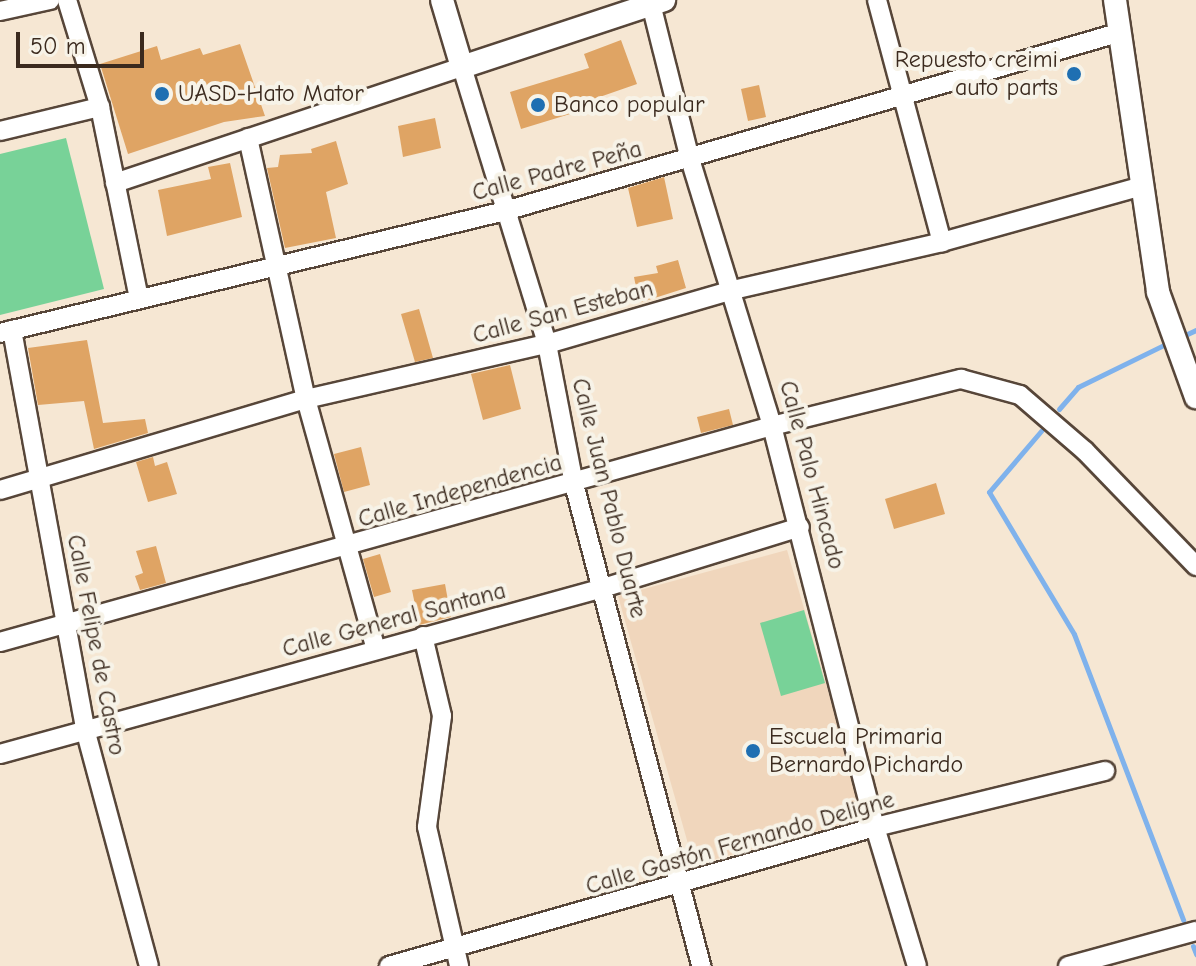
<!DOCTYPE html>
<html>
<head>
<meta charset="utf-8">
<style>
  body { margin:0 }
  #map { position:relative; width:1196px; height:966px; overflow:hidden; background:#f6e7d3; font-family:"Comic Neue",sans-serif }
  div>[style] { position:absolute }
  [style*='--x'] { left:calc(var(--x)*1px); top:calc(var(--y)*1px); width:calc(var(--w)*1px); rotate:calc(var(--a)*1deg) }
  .built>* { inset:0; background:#f0d6bc }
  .green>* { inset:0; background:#78d298 }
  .stream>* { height:5px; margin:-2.5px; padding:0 2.5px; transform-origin:2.5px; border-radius:2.5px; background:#7fb2ec }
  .building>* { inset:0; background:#dfa464 }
  .roads { filter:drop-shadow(2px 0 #574639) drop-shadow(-2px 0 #574639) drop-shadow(0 2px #574639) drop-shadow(0 -2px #574639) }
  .minor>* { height:18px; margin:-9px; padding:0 9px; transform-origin:9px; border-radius:9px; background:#fff }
  .major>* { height:22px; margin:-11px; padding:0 11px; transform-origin:11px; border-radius:11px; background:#fff }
  .dots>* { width:22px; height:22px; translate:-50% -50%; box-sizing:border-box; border:4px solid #f7f3e8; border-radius:50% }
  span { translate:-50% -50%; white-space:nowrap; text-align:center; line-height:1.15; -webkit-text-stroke:8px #f7f3e8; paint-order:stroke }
  .poi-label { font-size:24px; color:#3b2a1e }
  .right { translate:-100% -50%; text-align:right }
  .left { translate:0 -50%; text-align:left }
  .street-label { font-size:24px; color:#3b2a1e }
  .scale { position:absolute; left:16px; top:32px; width:128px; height:36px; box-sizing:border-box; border:4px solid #3b2a1e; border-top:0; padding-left:10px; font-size:24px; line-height:28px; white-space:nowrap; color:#3b2a1e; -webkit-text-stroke:6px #f7f3e8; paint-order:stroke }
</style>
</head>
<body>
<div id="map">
  <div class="built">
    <i style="clip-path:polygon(787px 550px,865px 818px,694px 865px,618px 596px)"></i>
  </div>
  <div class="green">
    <i style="clip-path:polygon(66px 138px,104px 289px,0 315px,0 154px)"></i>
    <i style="clip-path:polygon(804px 610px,825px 683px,781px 696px,760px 623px)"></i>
  </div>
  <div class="stream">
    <i style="--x:1183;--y:336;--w:14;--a:-25"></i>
    <i style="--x:1059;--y:409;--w:29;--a:-49"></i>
    <i style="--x:1078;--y:387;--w:102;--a:-26.1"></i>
    <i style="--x:1041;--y:431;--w:80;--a:130.4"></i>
    <i style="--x:989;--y:492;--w:165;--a:59.1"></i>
    <i style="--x:1074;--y:634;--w:306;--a:69.1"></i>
    <i style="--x:1193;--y:946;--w:9;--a:69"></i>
  </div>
  <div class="building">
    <i style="clip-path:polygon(621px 40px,637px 84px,591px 100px,593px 107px,521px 129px,510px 92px,589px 68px,584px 54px)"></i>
    <i style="clip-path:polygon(240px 44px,265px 116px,224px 122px,128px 154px,100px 64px,157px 46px,161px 60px,200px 48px,203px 55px)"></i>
    <i style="clip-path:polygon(759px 85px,766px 117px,748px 121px,741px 89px)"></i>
    <i style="clip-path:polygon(435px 118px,441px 148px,403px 157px,398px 126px)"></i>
    <i style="clip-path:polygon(336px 141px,348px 184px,326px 192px,336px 238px,285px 248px,267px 168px,278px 167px,280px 155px,312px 153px,311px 149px)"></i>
    <i style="clip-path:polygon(230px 163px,242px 217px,167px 236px,158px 190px,211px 179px,208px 167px)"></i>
    <i style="clip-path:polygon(664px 177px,673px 219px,637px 227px,628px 188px)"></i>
    <i style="clip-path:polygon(678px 260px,686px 288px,639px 303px,634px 277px,658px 273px,656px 266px)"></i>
    <i style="clip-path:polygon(419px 309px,433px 358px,415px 362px,401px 314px)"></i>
    <i style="clip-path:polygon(87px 340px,103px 423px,145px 419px,148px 433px,94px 449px,84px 401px,38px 405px,28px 348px)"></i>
    <i style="clip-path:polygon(510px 365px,521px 409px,483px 420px,471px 374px)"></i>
    <i style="clip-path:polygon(729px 409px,733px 425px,701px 433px,697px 417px)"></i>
    <i style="clip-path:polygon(361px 447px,370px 485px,344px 492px,334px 454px)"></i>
    <i style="clip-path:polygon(153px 457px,155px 466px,167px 462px,177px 494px,148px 502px,136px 462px)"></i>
    <i style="clip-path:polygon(936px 483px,945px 514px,894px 529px,885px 499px)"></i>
    <i style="clip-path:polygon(156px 546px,166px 583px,140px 590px,135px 576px,143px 573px,136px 551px)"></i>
    <i style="clip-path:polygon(380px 554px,391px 592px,374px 597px,363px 559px)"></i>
    <i style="clip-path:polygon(445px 584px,451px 617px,419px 625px,412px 590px)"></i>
  </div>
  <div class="roads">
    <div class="minor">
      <i style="--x:67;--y:0;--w:112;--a:72.9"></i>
      <i style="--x:100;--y:107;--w:196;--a:78.5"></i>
      <i style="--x:877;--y:0;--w:251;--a:75"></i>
      <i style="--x:651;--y:4;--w:160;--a:75.9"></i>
      <i style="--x:690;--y:159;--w:279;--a:72.9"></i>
      <i style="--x:772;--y:426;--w:414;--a:75.6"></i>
      <i style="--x:875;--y:827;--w:145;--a:73.2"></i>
      <i style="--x:0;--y:11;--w:51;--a:-12.4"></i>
      <i style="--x:0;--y:131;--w:103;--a:-13.5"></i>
      <i style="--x:248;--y:138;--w:267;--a:77.5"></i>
      <i style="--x:306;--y:399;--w:260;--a:74.4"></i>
      <i style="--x:115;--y:183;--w:366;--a:-18.5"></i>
      <i style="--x:462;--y:67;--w:290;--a:72.9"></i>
      <i style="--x:547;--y:344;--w:143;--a:79.1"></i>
      <i style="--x:574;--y:484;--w:498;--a:75.2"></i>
      <i style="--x:12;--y:330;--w:406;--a:79.6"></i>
      <i style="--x:85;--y:729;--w:245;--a:74.9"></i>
      <i style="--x:0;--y:333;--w:520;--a:-13.58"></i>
      <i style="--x:505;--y:211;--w:641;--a:-16.2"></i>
      <i style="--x:0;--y:490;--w:319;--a:-16.6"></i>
      <i style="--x:306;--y:399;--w:247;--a:-12.9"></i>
      <i style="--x:547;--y:344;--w:194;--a:-16.2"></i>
      <i style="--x:733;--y:290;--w:214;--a:-12.9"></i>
      <i style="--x:942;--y:242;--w:205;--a:-15.6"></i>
      <i style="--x:423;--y:636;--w:82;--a:76.6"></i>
      <i style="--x:442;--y:716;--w:112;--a:97.7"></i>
      <i style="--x:427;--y:827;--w:143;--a:77"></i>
      <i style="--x:0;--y:642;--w:802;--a:-15.63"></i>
      <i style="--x:772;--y:426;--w:195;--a:-14"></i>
      <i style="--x:961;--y:379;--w:61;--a:15.2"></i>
      <i style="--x:1020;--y:395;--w:86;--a:40.7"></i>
      <i style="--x:1085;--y:451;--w:160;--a:46"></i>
      <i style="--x:0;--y:754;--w:625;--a:-15.39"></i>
      <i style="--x:603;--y:588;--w:206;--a:-17.2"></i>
      <i style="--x:389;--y:966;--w:505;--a:-15.96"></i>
      <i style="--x:875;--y:827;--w:237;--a:-13.7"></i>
      <i style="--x:1068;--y:966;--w:133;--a:-15.3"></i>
    </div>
    <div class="major">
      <i style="--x:442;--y:0;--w:70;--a:73.4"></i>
      <i style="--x:462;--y:67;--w:213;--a:-18.3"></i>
      <i style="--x:1115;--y:0;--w:295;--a:81.6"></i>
      <i style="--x:1158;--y:292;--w:112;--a:70.1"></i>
    </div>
  </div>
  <div class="dots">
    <i style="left:1074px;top:74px;background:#1f6fb2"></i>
    <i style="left:162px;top:94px;background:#1f6fb2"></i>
    <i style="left:538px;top:105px;background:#1f6fb2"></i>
    <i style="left:753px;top:751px;background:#1f6fb2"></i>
  </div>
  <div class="poi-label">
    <span class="right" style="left:1058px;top:74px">Repuesto creimi<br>auto parts</span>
    <span class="left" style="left:178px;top:94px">UASD-Hato Mator</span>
    <span class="left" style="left:554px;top:105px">Banco popular</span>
    <span class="left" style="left:769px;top:751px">Escuela Primaria<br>Bernardo Pichardo</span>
  </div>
  <div class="street-label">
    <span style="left:557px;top:171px;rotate:-15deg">Calle Padre Peña</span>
    <span style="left:563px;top:312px;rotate:-15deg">Calle San Esteban</span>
    <span style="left:812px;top:475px;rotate:75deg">Calle Palo Hincado</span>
    <span style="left:460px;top:491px;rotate:-16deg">Calle Independencia</span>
    <span style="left:609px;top:498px;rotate:76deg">Calle Juan Pablo Duarte</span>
    <span style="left:394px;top:620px;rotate:-15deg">Calle General Santana</span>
    <span style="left:96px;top:645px;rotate:79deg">Calle Felipe de Castro</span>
    <span style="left:740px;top:843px;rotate:-16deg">Calle Gastón Fernando Deligne</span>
  </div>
  <div class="scale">50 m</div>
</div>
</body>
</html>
